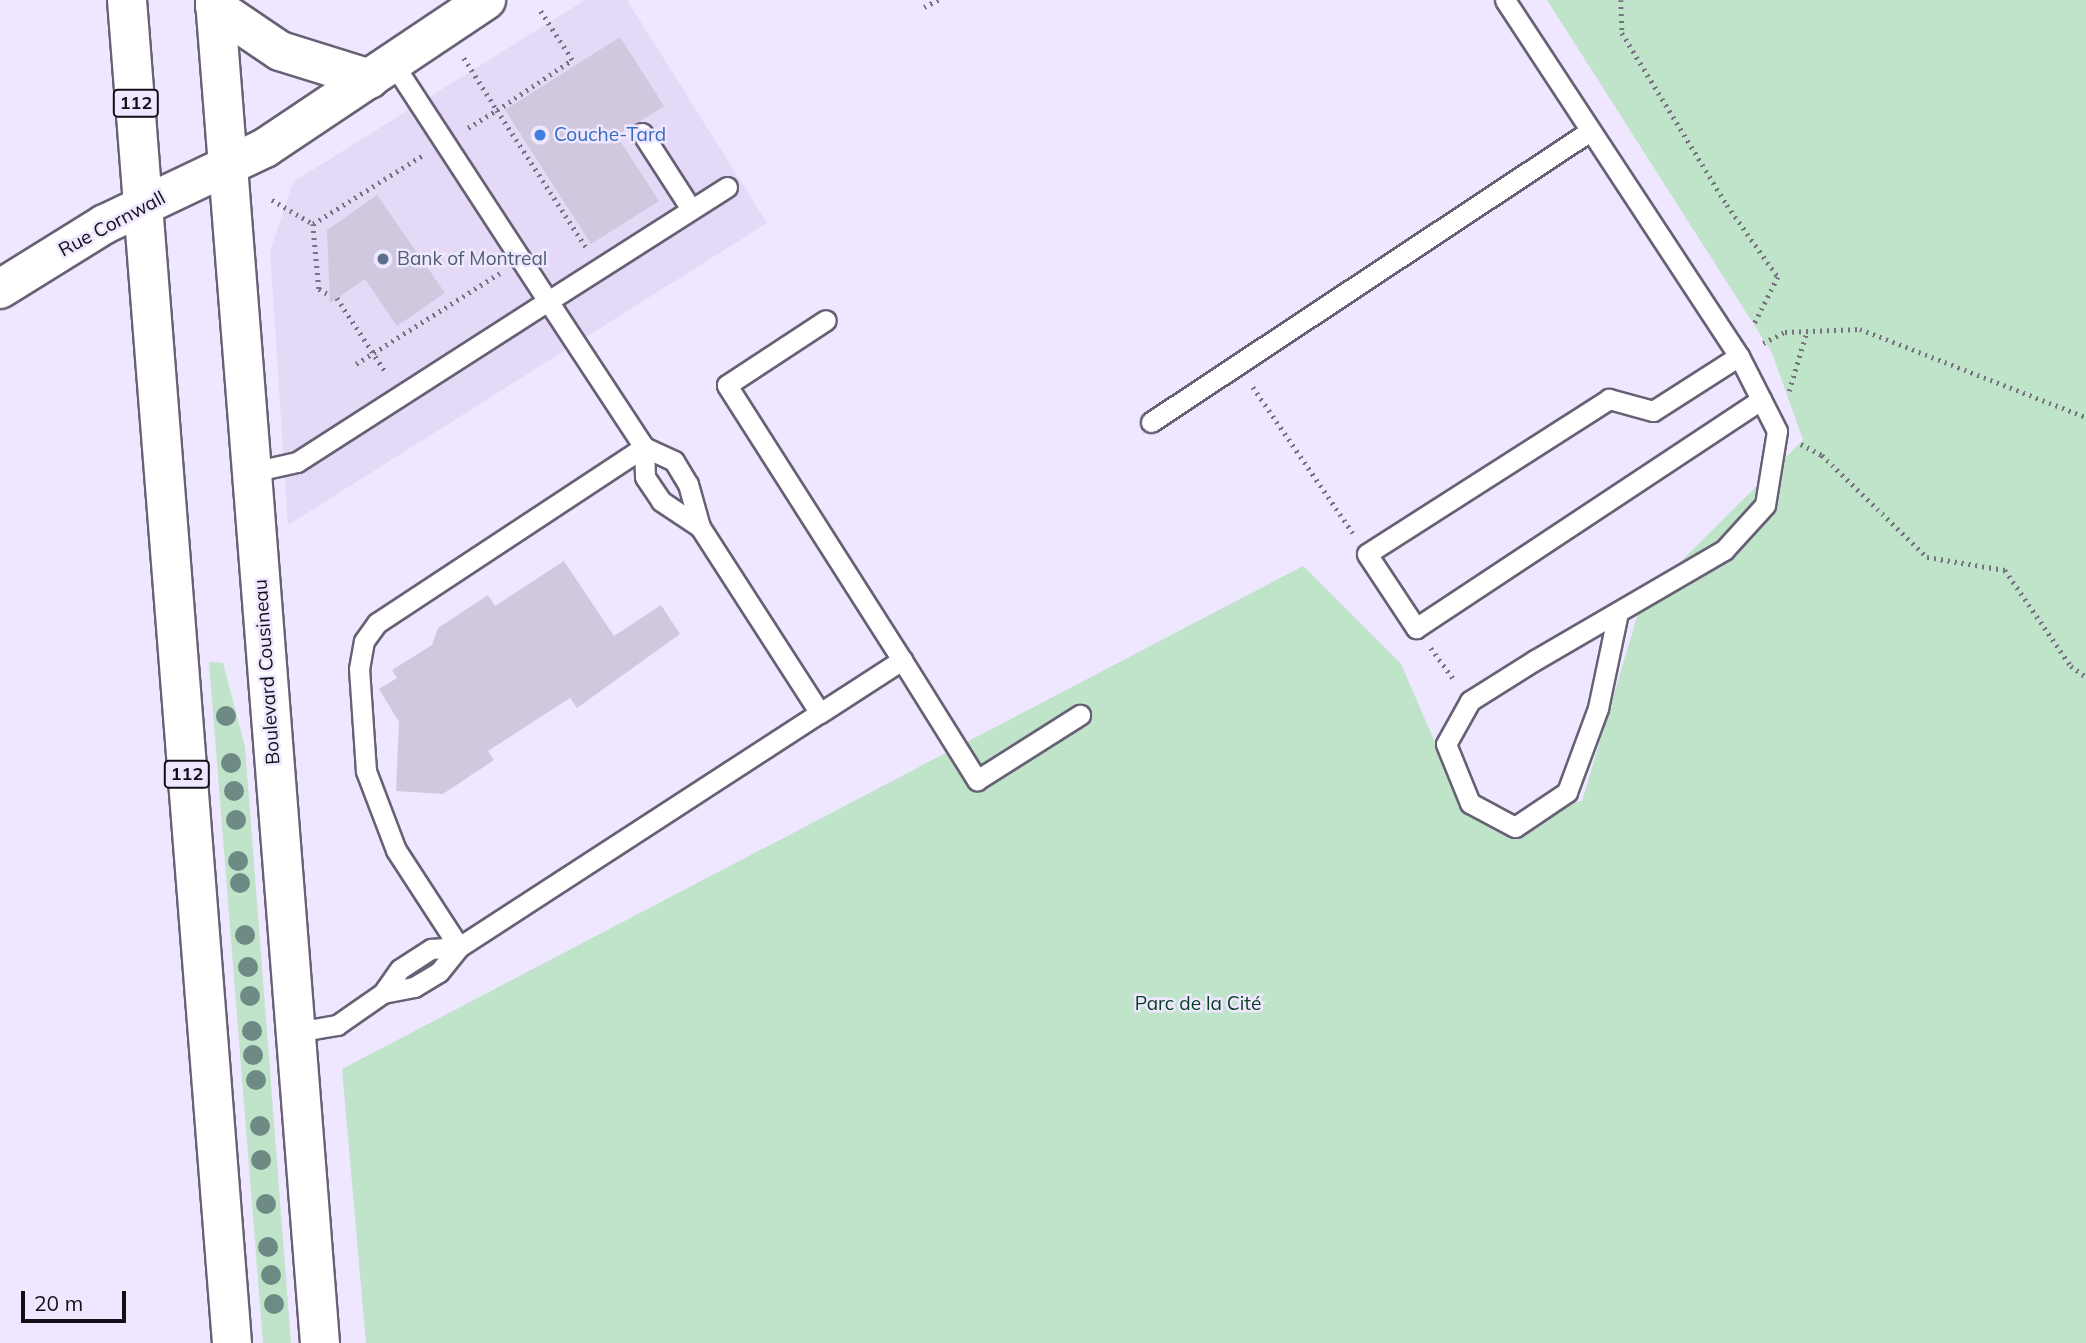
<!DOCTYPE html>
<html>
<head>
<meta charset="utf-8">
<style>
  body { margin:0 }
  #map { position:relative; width:2086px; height:1343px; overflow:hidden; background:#efe7ff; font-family:Mulish,sans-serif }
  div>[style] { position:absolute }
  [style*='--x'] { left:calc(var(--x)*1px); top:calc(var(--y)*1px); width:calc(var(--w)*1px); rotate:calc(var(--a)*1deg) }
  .built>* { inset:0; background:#e4d9f7 }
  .green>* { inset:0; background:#bfe4ca }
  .building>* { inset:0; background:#cfc8df }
  .path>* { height:4.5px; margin-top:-2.25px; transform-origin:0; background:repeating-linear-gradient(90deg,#777281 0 2px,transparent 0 7px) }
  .roads { filter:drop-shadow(2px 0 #686175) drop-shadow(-2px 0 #686175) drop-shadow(0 2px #686175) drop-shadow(0 -2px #686175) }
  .service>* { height:19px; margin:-9.5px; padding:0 9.5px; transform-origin:9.5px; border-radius:9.5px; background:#fff }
  .minor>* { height:38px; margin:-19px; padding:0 19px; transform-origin:19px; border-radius:19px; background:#fff }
  .primary>* { height:38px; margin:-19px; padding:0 19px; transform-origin:19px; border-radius:19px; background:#fff }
  .trees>* { width:20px; height:20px; margin:-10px; border-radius:50%; background:#6e8a85 }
  .dots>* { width:19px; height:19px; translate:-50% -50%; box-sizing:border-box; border:4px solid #efe7ff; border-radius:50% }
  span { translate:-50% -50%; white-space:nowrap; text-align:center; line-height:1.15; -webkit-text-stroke:5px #efe7ff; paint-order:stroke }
  .shield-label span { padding:2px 5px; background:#efe7ff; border:2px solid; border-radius:5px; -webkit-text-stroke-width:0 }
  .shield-label { font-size:18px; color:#110e16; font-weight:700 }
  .shop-label { font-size:19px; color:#366cbe }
  .left { translate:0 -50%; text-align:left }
  .street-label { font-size:19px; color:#110e16 }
  .service-label { font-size:19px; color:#4e5e75 }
  .park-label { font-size:19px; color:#053e21 }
  .scale { position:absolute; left:21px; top:1291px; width:105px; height:32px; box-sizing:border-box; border:4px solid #110e16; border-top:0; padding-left:9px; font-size:21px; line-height:24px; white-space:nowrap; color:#110e16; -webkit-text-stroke:5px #efe7ff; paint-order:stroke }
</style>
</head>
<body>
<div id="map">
  <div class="built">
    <i style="clip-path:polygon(585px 0,627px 0,767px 223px,288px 525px,270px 251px,293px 182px)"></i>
  </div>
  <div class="green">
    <i style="clip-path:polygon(1547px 0,2086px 0,2086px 1343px,366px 1343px,342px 1069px,1303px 566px,1401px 664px,1448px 772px,1491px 817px,1582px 801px,1642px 600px,1803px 440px,1772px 353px)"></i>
    <i style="clip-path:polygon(209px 662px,223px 663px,245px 747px,291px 1343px,263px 1343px)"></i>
  </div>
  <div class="building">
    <i style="clip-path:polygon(620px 37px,664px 106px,617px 136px,659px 201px,591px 244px,505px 110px)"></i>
    <i style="clip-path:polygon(377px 195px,445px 293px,397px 326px,365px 279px,330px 303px,327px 230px)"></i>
    <i style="clip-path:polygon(564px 561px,614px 636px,661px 605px,680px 634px,577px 708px,570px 698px,488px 751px,494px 760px,443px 794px,396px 791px,399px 722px,379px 689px,397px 678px,392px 670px,432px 645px,438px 628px,488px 595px,495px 606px)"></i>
  </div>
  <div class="path">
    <i style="--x:1621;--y:0;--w:33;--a:88"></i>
    <i style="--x:1622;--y:33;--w:202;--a:58.6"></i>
    <i style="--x:1727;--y:205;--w:88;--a:54.7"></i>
    <i style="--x:1778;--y:277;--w:56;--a:116.6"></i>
    <i style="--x:924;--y:7;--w:16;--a:-27"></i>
    <i style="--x:464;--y:58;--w:62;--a:57.6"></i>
    <i style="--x:497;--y:110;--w:90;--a:-33.7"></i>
    <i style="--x:572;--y:60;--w:61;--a:-122.9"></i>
    <i style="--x:468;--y:128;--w:34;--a:-32"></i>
    <i style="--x:497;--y:110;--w:163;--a:57"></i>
    <i style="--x:272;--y:200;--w:48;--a:30.3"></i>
    <i style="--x:313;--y:224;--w:130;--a:-32.1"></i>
    <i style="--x:313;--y:224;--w:65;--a:84.7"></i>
    <i style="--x:319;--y:289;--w:13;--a:29"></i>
    <i style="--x:337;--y:298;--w:91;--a:56.7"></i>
    <i style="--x:1763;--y:343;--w:25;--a:-27"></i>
    <i style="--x:1785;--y:332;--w:75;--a:-2.3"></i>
    <i style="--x:1860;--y:329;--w:243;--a:21.3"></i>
    <i style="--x:356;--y:364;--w:170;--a:-32.3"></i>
    <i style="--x:1253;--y:387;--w:177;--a:55.6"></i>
    <i style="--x:1789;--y:391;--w:63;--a:-73.3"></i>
    <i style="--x:1801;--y:444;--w:24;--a:28"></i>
    <i style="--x:1822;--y:455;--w:146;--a:44.2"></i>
    <i style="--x:1927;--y:557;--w:79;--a:9.5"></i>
    <i style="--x:2005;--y:570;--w:116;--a:55.5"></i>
    <i style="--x:2071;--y:666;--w:19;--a:36"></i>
    <i style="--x:1431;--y:648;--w:41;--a:54"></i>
  </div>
  <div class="roads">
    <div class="service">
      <i style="--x:1505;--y:0;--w:426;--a:56.7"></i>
      <i style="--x:1739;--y:356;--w:84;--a:63.1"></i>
      <i style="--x:1777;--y:431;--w:75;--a:99.2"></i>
      <i style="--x:1765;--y:505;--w:61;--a:132.3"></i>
      <i style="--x:1724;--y:550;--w:219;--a:149.8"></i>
      <i style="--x:1535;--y:660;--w:77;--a:147.8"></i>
      <i style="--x:1470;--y:701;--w:49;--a:119.2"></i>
      <i style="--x:1446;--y:744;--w:64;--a:67.9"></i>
      <i style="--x:1470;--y:803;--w:51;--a:28.1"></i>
      <i style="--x:1515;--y:827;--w:63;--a:-33.9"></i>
      <i style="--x:1567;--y:792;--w:90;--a:-69.7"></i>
      <i style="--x:1598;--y:708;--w:98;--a:-78.2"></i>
      <i style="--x:642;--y:133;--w:90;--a:57.2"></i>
      <i style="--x:727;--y:187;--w:212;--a:147.5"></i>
      <i style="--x:548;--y:301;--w:175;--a:56.7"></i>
      <i style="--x:644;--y:447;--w:33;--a:25"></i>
      <i style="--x:674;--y:461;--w:27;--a:59"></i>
      <i style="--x:688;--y:484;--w:45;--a:74.4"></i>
      <i style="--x:700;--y:527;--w:221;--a:57.2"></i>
      <i style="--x:820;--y:713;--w:98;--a:-32.9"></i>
      <i style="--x:902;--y:660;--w:326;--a:-122.5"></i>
      <i style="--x:727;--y:385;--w:118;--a:-33.3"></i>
      <i style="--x:1739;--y:356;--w:102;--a:147.4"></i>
      <i style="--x:1653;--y:411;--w:46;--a:-164.7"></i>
      <i style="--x:1609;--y:399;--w:287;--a:147.4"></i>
      <i style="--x:1367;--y:554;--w:89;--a:56.5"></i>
      <i style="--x:1416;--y:628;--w:414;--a:-33.5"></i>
      <i style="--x:1151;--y:422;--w:527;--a:-33.54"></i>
      <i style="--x:644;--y:447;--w:30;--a:88"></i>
      <i style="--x:645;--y:477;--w:29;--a:56"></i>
      <i style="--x:661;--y:501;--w:47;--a:33.7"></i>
      <i style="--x:252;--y:472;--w:46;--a:-12.5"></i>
      <i style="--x:297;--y:462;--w:298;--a:-32.7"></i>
      <i style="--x:548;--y:301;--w:284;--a:-123.1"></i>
      <i style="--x:902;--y:660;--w:142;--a:58"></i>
      <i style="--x:977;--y:780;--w:122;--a:-32.3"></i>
      <i style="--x:459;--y:947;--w:116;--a:-123"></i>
      <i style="--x:396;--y:850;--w:85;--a:-110.8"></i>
      <i style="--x:366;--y:771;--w:102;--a:-93.9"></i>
      <i style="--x:359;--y:669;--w:28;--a:-80"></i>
      <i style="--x:364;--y:641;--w:22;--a:-54"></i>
      <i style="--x:377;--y:623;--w:320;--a:-33.4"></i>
      <i style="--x:383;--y:993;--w:32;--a:-11"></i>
      <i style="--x:414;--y:987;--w:29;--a:-31"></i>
      <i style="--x:439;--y:972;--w:32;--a:-51"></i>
      <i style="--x:459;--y:947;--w:430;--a:-33"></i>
      <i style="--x:296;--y:1032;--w:42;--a:-9.7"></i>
      <i style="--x:337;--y:1025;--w:56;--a:-34.8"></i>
      <i style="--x:383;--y:993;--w:29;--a:-55"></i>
      <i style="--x:400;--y:969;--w:37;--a:-33"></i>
      <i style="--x:431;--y:949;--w:28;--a:-4"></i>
    </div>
    <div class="minor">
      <i style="--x:215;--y:7;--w:78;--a:34.1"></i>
      <i style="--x:280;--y:51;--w:94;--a:17.3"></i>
      <i style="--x:0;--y:289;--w:123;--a:-31.8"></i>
      <i style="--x:105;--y:224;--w:177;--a:-25.4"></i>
      <i style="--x:265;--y:148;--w:266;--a:-33.8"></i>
    </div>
    <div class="primary">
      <i style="--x:127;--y:0;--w:1347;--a:85.53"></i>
      <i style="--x:215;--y:0;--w:1347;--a:85.53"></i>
    </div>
  </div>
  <div class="trees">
    <i style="left:226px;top:716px"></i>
    <i style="left:231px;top:763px"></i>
    <i style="left:234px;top:791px"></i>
    <i style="left:236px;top:820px"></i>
    <i style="left:238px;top:861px"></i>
    <i style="left:240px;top:883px"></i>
    <i style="left:245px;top:935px"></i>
    <i style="left:248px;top:967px"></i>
    <i style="left:250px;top:996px"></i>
    <i style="left:252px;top:1031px"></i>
    <i style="left:253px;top:1055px"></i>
    <i style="left:256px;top:1080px"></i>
    <i style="left:260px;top:1126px"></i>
    <i style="left:261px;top:1160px"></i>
    <i style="left:266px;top:1204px"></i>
    <i style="left:268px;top:1247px"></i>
    <i style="left:271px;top:1275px"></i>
    <i style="left:274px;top:1304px"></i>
  </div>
  <div class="dots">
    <i style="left:540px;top:135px;background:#3f7fe0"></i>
    <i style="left:383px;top:259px;background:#5c6f8a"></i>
  </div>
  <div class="shield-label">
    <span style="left:136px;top:103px">112</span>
    <span style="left:187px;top:774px">112</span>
  </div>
  <div class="shop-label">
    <span class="left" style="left:554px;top:135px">Couche-Tard</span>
  </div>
  <div class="street-label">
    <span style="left:112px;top:224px;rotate:-28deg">Rue Cornwall</span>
    <span style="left:267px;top:672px;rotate:-94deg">Boulevard Cousineau</span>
  </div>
  <div class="service-label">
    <span class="left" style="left:397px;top:259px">Bank of Montreal</span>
  </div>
  <div class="park-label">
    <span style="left:1198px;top:1004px">Parc de la Cité</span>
  </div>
  <div class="scale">20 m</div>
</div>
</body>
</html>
